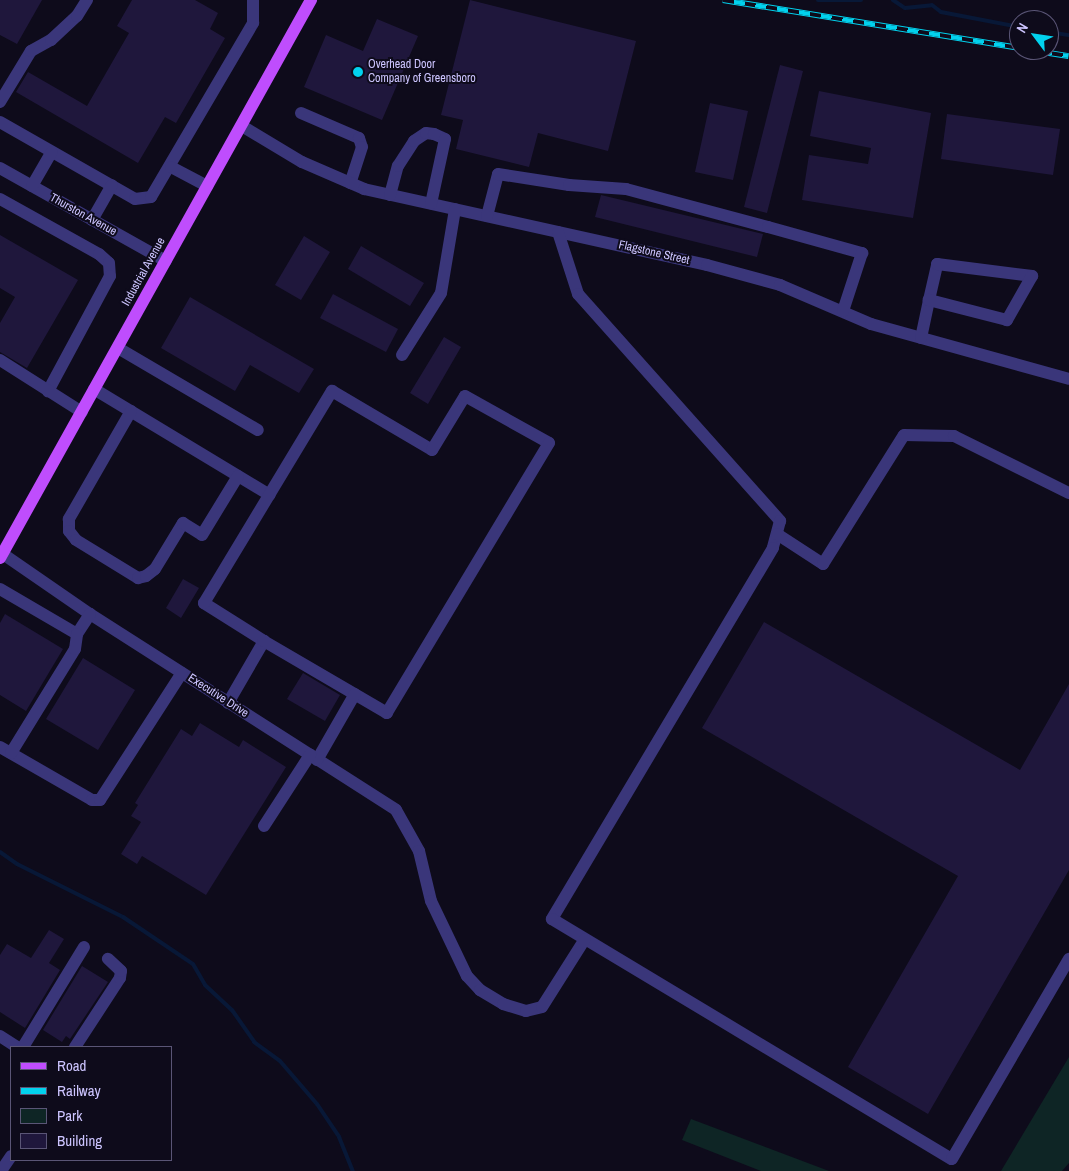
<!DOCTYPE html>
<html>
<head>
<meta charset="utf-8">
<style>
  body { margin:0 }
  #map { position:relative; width:1069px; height:1171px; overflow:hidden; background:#0e0b1b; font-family:"Archivo Narrow",sans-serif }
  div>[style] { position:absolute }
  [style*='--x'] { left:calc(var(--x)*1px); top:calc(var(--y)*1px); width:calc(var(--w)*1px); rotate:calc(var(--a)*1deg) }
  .green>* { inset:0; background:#0e2525 }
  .stream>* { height:4px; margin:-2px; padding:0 2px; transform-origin:2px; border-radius:2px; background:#081837 }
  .building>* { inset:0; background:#1f173c }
  .minor>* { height:12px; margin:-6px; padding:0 6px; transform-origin:6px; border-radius:6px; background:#3a367a }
  .major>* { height:12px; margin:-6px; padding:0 6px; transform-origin:6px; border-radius:6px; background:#bf4dfd }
  .rail>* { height:5.5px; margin-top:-2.75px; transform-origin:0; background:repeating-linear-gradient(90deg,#0e0b1b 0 11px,#02d2ee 0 22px); box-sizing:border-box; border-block:1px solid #02d2ee }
  .dots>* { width:14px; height:14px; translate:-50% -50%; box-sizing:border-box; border:2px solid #0e0b1b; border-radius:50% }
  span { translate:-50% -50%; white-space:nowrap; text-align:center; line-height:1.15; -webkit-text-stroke:4px #0e0b1b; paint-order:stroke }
  .poi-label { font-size:12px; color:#cdc5ff }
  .left { translate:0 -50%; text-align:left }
  .street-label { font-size:12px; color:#cdc5ff }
  .legend { position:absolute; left:10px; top:1046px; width:162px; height:115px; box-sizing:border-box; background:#0e0b1b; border:1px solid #5a5576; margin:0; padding:6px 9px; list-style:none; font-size:15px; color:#cdc5ff }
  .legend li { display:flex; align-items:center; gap:10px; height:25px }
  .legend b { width:25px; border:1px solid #5a5576 }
  .north { position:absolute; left:1009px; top:10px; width:50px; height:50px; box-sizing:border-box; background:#0e0b1b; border:1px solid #5a5576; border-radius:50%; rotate:301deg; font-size:14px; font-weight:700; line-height:20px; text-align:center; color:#cdc5ff }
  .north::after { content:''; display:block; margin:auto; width:18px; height:22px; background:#02d2ee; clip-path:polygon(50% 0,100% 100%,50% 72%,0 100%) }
</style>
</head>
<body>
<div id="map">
  <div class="green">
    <i style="clip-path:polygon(1069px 1057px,1069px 1163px,1062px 1171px,1001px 1171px)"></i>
    <i style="clip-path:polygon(691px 1119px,829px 1171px,761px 1171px,682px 1140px)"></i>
  </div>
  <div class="stream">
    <i style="--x:818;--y:0;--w:43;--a:0"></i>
    <i style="--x:893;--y:0;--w:14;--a:34"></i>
    <i style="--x:905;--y:8;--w:27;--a:-6"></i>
    <i style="--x:932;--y:5;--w:11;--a:38"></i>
    <i style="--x:941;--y:12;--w:79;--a:10.9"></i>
    <i style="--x:1049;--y:32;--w:20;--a:9"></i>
    <i style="--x:0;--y:852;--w:21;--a:35"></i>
    <i style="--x:17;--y:864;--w:119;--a:26.6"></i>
    <i style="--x:123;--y:917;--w:84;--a:33.9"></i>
    <i style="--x:193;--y:964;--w:24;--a:60"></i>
    <i style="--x:205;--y:985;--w:37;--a:43"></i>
    <i style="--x:232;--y:1010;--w:39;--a:55"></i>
    <i style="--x:254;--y:1042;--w:32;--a:36"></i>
    <i style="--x:280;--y:1061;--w:57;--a:49.3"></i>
    <i style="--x:317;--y:1104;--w:40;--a:56"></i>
    <i style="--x:339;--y:1137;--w:37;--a:68"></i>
  </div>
  <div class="building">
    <i style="clip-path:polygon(0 0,42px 0,17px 44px,0 35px)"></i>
    <i style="clip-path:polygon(132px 0,195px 0,218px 13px,210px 29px,225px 38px,176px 123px,165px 117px,138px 163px,16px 92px,28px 72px,87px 106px,129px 33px,117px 26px)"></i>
    <i style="clip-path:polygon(470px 0,636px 41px,608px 151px,538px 133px,529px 167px,456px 149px,463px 120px,441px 115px)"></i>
    <i style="clip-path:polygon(377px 19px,418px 36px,382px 120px,304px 87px,326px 35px,363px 51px)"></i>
    <i style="clip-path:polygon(780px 65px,803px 71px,767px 213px,744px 207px)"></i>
    <i style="clip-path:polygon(819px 91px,931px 113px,913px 218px,802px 200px,809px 155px,868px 164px,871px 148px,810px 136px)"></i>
    <i style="clip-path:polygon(710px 103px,748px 111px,733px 180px,695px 172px)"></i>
    <i style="clip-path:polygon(947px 114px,1060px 129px,1053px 175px,941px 159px)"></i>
    <i style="clip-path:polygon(601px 195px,763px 234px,757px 257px,595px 217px)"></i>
    <i style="clip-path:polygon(0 235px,78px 280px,27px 368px,0 352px,0 323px,15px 297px,0 288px)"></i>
    <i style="clip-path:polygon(304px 236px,330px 252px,301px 300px,275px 285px)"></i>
    <i style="clip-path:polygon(361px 246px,424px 283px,410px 306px,348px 269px)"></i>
    <i style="clip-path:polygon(333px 294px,398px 329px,386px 352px,320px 318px)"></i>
    <i style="clip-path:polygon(190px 297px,314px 369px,299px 393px,250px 365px,235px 391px,161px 348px)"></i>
    <i style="clip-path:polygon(444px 337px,461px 347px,428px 404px,410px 393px)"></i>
    <i style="clip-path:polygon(183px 579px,199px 588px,181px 618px,166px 608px)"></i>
    <i style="clip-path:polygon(5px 614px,63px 649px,26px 711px,0 695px,0 623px)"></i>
    <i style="clip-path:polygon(764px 622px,1020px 770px,1069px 684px,1069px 870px,928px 1114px,848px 1067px,958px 876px,702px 728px)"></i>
    <i style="clip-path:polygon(83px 658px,135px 690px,98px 750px,46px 719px)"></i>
    <i style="clip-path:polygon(303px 673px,340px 695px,325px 721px,287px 699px)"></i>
    <i style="clip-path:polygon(200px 723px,239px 747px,243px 740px,286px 767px,206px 895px,142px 856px,137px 864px,121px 854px,141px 822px,131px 816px,138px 805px,135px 803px,181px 729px,192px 736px)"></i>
    <i style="clip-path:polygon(49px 930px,64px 939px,49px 963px,60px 970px,25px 1028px,0 1012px,0 955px,7px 944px,31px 958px)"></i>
    <i style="clip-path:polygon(82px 966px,108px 982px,70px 1039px,66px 1036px,62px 1042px,43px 1030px)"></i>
  </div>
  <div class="minor">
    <i style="--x:0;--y:102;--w:60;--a:-58.7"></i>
    <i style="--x:31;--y:51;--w:23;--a:-29"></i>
    <i style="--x:51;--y:40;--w:35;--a:-43"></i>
    <i style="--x:77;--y:16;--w:19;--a:-58"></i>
    <i style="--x:301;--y:113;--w:63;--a:23.3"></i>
    <i style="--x:359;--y:138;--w:9;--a:72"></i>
    <i style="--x:362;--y:147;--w:38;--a:108"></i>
    <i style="--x:0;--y:122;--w:155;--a:29.7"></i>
    <i style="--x:135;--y:199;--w:16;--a:-7"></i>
    <i style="--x:151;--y:197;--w:202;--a:-59.6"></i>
    <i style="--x:253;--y:23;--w:23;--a:-90"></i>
    <i style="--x:242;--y:126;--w:70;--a:31"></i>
    <i style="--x:302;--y:162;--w:68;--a:23.5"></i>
    <i style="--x:364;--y:189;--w:351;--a:12.5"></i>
    <i style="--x:707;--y:265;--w:76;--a:15.3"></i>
    <i style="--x:780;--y:285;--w:99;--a:23.2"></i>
    <i style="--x:871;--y:324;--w:205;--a:15.5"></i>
    <i style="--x:171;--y:167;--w:41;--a:27.8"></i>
    <i style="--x:0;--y:168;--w:190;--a:29.3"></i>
    <i style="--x:32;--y:186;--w:39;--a:-60"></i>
    <i style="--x:390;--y:195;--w:30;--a:-75"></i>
    <i style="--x:398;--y:166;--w:30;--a:-57"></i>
    <i style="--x:414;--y:141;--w:14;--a:-34"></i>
    <i style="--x:426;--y:133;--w:8;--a:7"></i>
    <i style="--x:434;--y:134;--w:12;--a:24"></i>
    <i style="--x:445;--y:139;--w:66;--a:102.2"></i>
    <i style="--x:0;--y:199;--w:113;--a:29.1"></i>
    <i style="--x:99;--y:254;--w:13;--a:42"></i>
    <i style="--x:109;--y:263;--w:13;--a:86"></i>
    <i style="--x:110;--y:276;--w:131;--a:118.3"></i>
    <i style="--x:487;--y:216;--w:43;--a:-75.3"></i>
    <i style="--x:498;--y:174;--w:72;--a:8.8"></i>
    <i style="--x:569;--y:185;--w:57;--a:4"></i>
    <i style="--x:626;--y:189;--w:147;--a:15"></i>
    <i style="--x:768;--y:227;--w:98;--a:15.5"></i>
    <i style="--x:862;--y:253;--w:61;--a:108.1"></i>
    <i style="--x:92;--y:220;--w:40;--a:-60.3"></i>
    <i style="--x:558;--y:232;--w:65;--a:72.1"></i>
    <i style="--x:578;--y:294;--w:304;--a:48.3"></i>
    <i style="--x:780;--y:521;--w:28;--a:105"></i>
    <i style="--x:773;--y:548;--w:432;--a:120.8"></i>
    <i style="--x:552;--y:919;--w:466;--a:31"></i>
    <i style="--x:952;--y:1159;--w:232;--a:-59.7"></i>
    <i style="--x:921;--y:338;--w:39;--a:-78"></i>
    <i style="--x:929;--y:300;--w:37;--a:-77"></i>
    <i style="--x:937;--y:264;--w:96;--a:7.2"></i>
    <i style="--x:1032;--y:276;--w:51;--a:119.6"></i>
    <i style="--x:1007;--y:320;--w:81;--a:-165.6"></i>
    <i style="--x:118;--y:348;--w:162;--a:30.4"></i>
    <i style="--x:402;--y:355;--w:73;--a:-57.8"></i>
    <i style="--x:441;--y:293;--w:85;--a:-80.5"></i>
    <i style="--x:0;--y:360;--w:97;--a:32.4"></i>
    <i style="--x:94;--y:389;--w:205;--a:31.1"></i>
    <i style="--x:131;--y:411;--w:125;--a:119.9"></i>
    <i style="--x:69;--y:519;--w:12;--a:90"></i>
    <i style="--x:69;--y:531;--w:11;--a:52"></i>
    <i style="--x:76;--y:540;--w:73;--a:31.5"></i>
    <i style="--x:138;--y:578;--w:8;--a:-14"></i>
    <i style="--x:146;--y:576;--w:11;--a:-38"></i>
    <i style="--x:155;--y:569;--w:54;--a:-58.7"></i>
    <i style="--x:183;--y:523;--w:22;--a:32"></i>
    <i style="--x:202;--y:535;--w:69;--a:-58.6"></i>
    <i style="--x:777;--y:534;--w:55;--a:33.1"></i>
    <i style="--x:823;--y:564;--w:152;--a:-57.9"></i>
    <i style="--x:904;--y:435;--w:50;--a:1.1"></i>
    <i style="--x:954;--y:436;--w:128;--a:26.4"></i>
    <i style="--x:0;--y:552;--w:109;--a:34.6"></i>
    <i style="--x:90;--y:614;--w:363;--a:32.6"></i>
    <i style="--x:396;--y:810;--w:47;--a:60.7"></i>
    <i style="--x:419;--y:851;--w:51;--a:76.5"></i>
    <i style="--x:431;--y:901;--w:83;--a:64.4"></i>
    <i style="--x:467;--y:976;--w:19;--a:47"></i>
    <i style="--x:480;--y:990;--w:27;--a:31"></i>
    <i style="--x:503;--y:1004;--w:24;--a:17"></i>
    <i style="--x:526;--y:1011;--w:16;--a:-14"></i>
    <i style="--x:542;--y:1007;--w:80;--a:-57.7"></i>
    <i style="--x:0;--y:589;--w:89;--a:30.3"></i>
    <i style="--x:77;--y:634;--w:24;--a:-57"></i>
    <i style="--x:228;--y:703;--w:72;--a:-59.9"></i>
    <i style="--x:264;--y:641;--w:71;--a:-147.7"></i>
    <i style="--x:204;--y:603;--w:248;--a:-58.9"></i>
    <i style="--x:332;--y:391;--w:116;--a:30.5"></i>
    <i style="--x:432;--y:450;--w:63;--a:-58.6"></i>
    <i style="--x:465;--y:396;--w:96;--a:29.2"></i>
    <i style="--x:549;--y:443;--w:315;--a:121"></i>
    <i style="--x:387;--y:713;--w:143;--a:-149.7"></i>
    <i style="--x:0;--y:747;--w:106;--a:29.9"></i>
    <i style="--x:92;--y:800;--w:8;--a:0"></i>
    <i style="--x:100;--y:800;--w:151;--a:-57.2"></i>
    <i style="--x:11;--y:753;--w:122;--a:-58.4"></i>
    <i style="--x:75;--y:649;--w:15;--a:-82"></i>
    <i style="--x:317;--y:760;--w:76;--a:-60.1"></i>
    <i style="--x:264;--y:826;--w:85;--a:-57.1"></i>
    <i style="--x:0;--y:1036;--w:20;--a:33"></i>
    <i style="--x:23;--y:1047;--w:117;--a:-58.6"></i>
    <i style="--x:75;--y:1047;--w:82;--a:-56.9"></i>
    <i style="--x:120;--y:978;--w:7;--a:-82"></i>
    <i style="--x:121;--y:971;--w:18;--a:-137"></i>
    <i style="--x:1;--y:1171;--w:18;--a:-56"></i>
  </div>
  <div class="major">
    <i style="--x:0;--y:558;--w:639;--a:-60.87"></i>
  </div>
  <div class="rail">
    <i style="--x:723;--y:0;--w:300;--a:9.2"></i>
    <i style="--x:1030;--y:50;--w:39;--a:9"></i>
  </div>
  <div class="dots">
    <i style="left:358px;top:72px;background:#02d2ee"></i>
  </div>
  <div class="poi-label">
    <span class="left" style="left:368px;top:72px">Overhead Door<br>Company of Greensboro</span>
  </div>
  <div class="street-label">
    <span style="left:83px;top:215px;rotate:29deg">Thurston Avenue</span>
    <span style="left:654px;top:253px;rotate:13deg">Flagstone Street</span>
    <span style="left:144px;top:272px;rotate:-61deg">Industrial Avenue</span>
    <span style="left:218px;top:696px;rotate:33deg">Executive Drive</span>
  </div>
  <ul class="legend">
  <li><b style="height:6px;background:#bf4dfd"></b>Road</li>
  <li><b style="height:6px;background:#02d2ee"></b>Railway</li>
  <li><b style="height:14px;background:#0e2525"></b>Park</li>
  <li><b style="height:14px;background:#1f173c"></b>Building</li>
  </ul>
  <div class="north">N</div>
</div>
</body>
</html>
